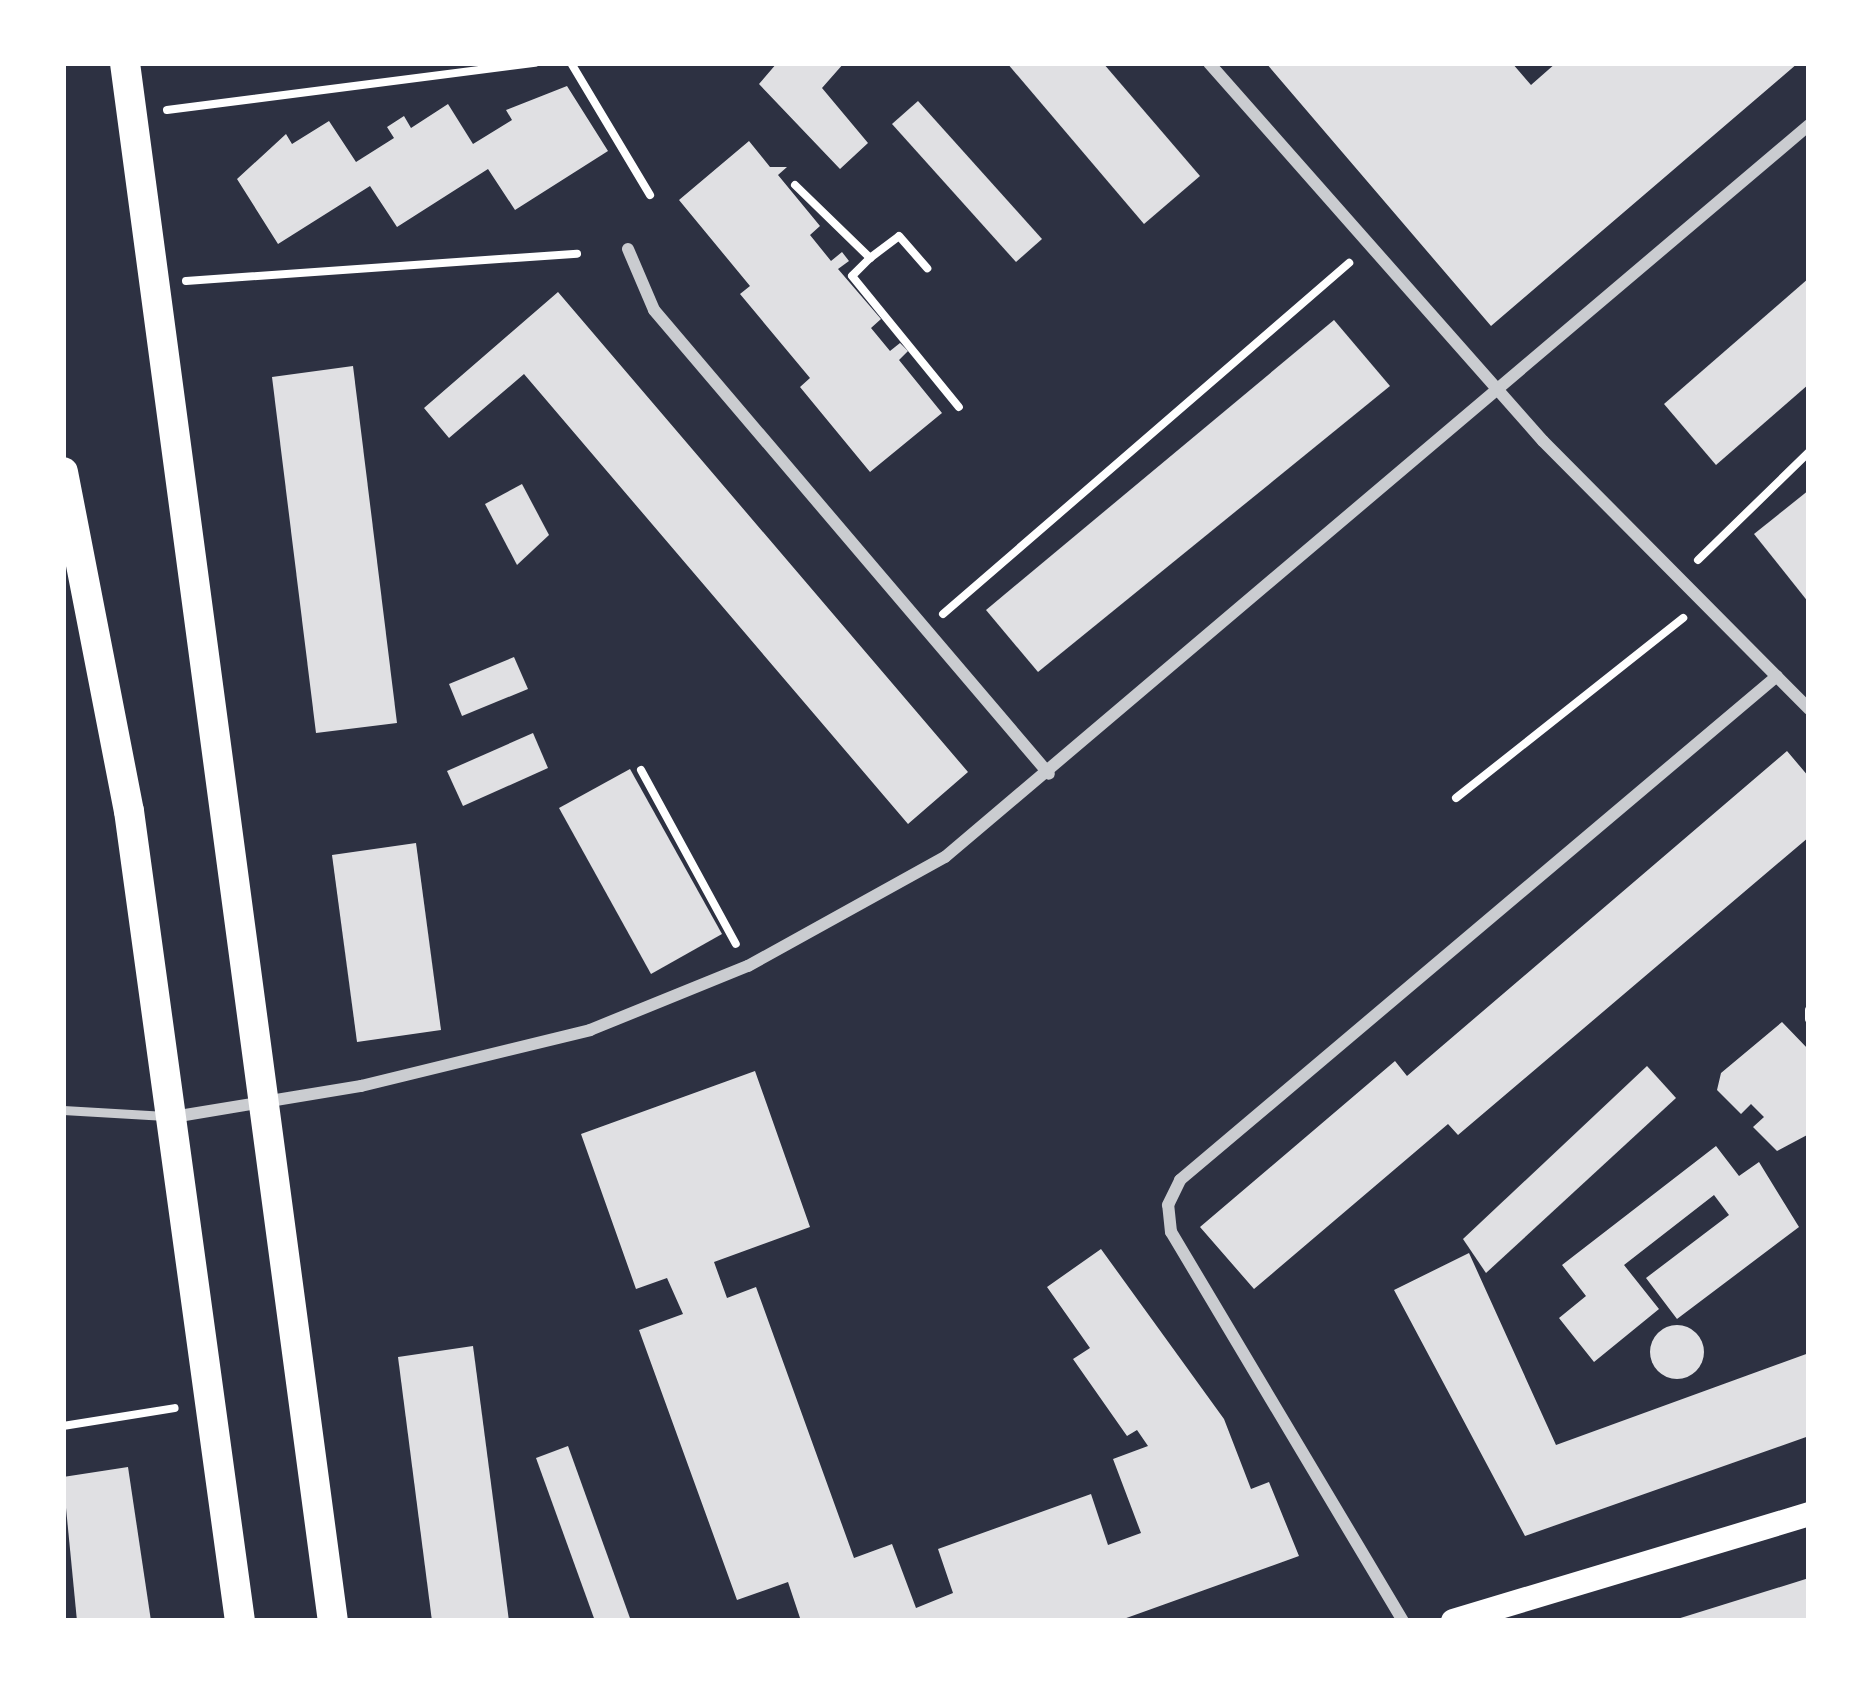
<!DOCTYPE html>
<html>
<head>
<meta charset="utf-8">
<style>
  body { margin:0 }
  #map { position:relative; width:1872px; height:1684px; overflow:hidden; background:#2d3142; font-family:"Noto Serif",serif }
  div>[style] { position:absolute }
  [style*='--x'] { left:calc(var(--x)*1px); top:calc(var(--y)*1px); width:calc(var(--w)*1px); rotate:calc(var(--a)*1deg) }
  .building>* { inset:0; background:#e0e0e3 }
  .round { border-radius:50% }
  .path>* { height:8px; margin:-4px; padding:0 4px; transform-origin:4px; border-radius:4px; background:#fff }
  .service>* { height:9px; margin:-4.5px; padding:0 4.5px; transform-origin:4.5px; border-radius:4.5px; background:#caccd0 }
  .minor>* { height:12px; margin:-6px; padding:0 6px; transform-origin:6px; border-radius:6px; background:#caccd0 }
  .secondary>* { height:24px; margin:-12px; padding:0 12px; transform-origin:12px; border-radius:12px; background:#fff }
  .primary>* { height:30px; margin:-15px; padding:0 15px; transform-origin:15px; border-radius:15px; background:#fff }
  span { translate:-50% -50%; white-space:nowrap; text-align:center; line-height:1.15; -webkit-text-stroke:12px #fff; paint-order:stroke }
  .frame { position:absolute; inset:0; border:66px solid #fff; pointer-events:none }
</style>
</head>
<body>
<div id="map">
  <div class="building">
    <i style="clip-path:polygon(777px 63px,844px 63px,822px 88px,868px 143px,840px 169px,759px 84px)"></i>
    <i style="clip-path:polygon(1007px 63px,1103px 63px,1200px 176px,1144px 224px)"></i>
    <i style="clip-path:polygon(1266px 63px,1512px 63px,1531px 85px,1556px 63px,1798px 63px,1491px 326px)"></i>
    <i style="clip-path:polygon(567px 86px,608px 151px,515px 210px,488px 169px,397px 227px,370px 186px,278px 244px,237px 179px,286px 134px,292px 144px,329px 121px,356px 162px,394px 138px,387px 127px,404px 116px,411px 128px,448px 104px,473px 144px,512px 120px,506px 110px)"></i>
    <i style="clip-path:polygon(918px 101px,1042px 239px,1016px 262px,892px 124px)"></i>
    <i style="clip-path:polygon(749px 141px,770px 167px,787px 167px,778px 175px,820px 226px,810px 235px,831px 261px,842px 252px,849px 261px,838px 269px,881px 319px,871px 328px,890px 351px,900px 343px,908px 351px,899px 360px,942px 413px,870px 472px,800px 387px,810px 378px,740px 294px,750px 286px,679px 200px)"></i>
    <i style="clip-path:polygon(1809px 278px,1809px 384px,1716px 465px,1664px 404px)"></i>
    <i style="clip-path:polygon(558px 292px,968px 772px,908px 824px,524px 374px,449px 438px,424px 408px)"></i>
    <i style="clip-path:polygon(1334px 320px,1390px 386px,1038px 672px,986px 610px)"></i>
    <i style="clip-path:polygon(353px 366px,397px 723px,316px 733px,272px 377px)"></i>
    <i style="clip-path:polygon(522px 484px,549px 535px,517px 565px,485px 504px)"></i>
    <i style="clip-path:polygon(1809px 490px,1809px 603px,1754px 534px)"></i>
    <i style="clip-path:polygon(514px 657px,528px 689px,462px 716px,449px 684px)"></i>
    <i style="clip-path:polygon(533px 733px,548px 768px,463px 806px,447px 771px)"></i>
    <i style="clip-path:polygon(1787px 751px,1809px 777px,1809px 837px,1458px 1135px,1448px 1124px,1254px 1289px,1200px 1227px,1395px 1061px,1407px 1076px)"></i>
    <i style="clip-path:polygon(630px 769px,722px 934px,651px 974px,559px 808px)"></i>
    <i style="clip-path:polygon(416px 843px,441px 1030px,357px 1042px,332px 855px)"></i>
    <i style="clip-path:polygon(1782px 1022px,1809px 1050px,1809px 1134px,1777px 1151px,1753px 1127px,1764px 1117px,1751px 1104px,1741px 1114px,1717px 1090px,1721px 1073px)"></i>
    <i style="clip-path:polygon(1647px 1066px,1676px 1098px,1486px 1273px,1463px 1239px)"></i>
    <i style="clip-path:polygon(755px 1071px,810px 1227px,714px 1262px,727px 1298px,756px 1287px,854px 1558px,892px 1544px,916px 1608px,953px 1593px,938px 1549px,1091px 1494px,1108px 1545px,1141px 1533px,1113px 1459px,1148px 1446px,1137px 1430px,1127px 1436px,1073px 1359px,1090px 1348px,1047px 1287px,1101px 1249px,1224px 1419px,1251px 1489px,1269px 1482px,1299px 1556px,1118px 1621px,801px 1621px,788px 1582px,737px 1600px,639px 1330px,683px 1314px,667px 1278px,636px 1289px,581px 1134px)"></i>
    <i style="clip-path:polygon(1716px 1146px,1739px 1176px,1759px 1162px,1799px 1227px,1677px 1319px,1646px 1278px,1729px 1215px,1714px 1195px,1624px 1265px,1659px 1309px,1594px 1362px,1559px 1318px,1586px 1296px,1562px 1265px)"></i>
    <i style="clip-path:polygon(1469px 1253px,1556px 1445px,1809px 1353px,1809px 1436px,1525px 1536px,1394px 1290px)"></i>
    <i class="round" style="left:1650px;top:1325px;width:54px;height:54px"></i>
    <i style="clip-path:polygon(473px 1346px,509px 1621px,432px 1621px,398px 1357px)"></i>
    <i style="clip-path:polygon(568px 1446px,631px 1621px,595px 1621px,536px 1458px)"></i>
    <i style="clip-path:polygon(128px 1467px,151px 1621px,77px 1621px,63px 1477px)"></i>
    <i style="clip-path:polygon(1809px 1578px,1809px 1621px,1674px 1621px,1674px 1620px)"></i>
  </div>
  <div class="path">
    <i style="--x:571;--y:63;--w:154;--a:59.1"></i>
    <i style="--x:167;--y:110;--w:371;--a:-7.3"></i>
    <i style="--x:795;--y:185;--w:105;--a:44.2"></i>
    <i style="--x:870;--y:258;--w:25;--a:135"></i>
    <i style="--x:852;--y:276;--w:169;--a:50.8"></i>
    <i style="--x:870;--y:258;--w:36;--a:-37"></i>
    <i style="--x:899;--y:236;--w:43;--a:48.8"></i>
    <i style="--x:186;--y:281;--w:392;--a:-4"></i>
    <i style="--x:1698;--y:560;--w:155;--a:-44.2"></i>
    <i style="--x:943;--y:614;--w:537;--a:-40.84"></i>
    <i style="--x:641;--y:770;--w:198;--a:61.4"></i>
    <i style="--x:1456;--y:798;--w:290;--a:-38.4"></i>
    <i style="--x:1809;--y:1010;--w:9;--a:90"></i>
    <i style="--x:63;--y:1426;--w:113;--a:-9.1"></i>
  </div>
  <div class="service">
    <i style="--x:63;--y:1110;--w:103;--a:3.3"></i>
  </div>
  <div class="minor">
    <i style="--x:1209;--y:63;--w:504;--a:48.54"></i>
    <i style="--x:1543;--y:441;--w:378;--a:45.2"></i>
    <i style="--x:628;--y:249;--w:66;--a:66.9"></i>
    <i style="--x:654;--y:310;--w:609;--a:49.59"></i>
    <i style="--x:173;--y:1117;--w:191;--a:-9.4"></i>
    <i style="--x:361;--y:1086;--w:236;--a:-13.7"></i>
    <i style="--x:590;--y:1030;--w:170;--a:-22.1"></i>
    <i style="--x:748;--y:966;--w:225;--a:-29"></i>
    <i style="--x:945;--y:857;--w:1132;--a:-40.27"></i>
    <i style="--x:1403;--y:1621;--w:453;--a:-120.8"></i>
    <i style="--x:1171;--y:1232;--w:27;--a:-96"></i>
    <i style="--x:1168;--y:1205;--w:28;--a:-64"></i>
    <i style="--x:1180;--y:1180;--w:781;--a:-40.17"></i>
  </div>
  <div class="secondary">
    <i style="--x:1453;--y:1621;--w:372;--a:-16.7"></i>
  </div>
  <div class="primary">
    <i style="--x:125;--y:63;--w:1572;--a:82.4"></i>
    <i style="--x:63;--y:472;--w:345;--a:79"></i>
    <i style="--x:129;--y:811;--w:818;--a:82.2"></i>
  </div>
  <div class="frame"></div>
</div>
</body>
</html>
